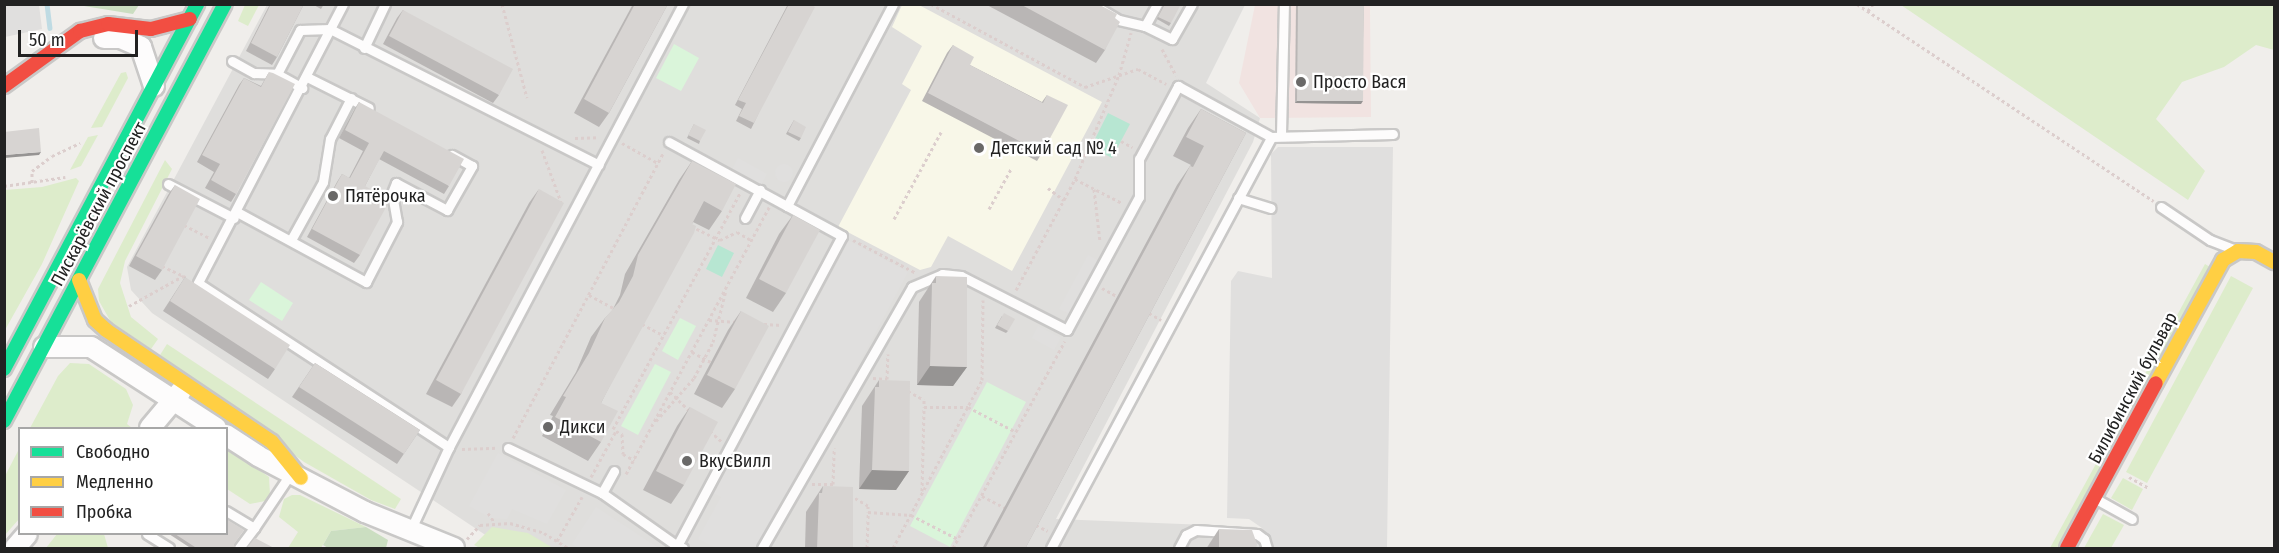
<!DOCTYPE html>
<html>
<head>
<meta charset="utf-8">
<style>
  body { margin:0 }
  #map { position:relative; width:2279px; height:553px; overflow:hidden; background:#f0eeeb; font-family:"Fira Sans Condensed",sans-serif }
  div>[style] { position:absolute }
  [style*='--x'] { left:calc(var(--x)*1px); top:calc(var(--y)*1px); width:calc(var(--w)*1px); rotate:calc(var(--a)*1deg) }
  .residential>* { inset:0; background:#dfdedc }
  .commercial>* { inset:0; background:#f1e3e1 }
  .education>* { inset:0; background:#f8f7e8 }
  .grass>* { inset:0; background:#ddeccb }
  .forest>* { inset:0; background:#cbdec1 }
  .park>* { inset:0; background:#daf5da }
  .pitch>* { inset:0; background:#b7e6d2 }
  .parking>* { inset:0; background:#e0dfde }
  .round { border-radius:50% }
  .stream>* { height:4.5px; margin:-2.25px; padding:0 2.25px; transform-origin:2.25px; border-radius:2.25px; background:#bfdbe3 }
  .path>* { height:3px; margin-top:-1.5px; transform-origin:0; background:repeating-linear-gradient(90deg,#dccecd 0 3px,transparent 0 6px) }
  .roads { filter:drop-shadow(2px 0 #c9c8c7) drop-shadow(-2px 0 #c9c8c7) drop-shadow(0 2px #c9c8c7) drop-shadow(0 -2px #c9c8c7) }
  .lane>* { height:9px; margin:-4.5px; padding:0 4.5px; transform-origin:4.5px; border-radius:4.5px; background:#fdfcfc }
  .street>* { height:20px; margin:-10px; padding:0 10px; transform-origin:10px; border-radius:10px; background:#fdfcfc }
  .fast>* { height:14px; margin:-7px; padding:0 7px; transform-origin:7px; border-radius:7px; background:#16e098 }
  .slow>* { height:14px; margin:-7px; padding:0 7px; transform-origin:7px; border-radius:7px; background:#ffcf43 }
  .jam>* { height:14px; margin:-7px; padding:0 7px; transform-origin:7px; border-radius:7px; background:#f24e42 }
  .wall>* { inset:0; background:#b9b6b5 }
  .shaded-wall>* { inset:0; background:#969493 }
  .building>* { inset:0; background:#d7d4d2 }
  .dots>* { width:16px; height:16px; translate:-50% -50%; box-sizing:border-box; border:3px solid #fff; border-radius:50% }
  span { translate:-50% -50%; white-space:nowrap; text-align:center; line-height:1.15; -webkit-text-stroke:4.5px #fff; paint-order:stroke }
  .poi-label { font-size:18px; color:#222 }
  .left { translate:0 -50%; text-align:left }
  .street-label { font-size:18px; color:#222 }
  .frame { position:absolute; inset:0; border:6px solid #222; pointer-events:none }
  .legend { position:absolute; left:18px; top:427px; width:210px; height:108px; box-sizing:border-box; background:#fff; border:2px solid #a7a7a7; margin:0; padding:8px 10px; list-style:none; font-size:18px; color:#222 }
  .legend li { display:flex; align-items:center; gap:12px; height:30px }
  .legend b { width:30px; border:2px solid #a7a7a7 }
  .scale { position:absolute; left:18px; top:30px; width:120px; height:27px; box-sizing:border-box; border:3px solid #222; border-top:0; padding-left:8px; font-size:18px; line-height:21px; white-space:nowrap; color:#222; -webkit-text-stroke:4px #fff; paint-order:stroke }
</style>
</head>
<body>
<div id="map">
  <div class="residential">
    <i style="clip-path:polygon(267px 5px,1245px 5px,1206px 83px,1260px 118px,1253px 142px,1056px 519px,1257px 527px,1274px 548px,505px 548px,152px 313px,131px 290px,127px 267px)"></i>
  </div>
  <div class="commercial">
    <i style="clip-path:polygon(1255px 5px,1370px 5px,1371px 117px,1260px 118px,1239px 83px)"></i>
  </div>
  <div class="education">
    <i style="clip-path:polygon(902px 5px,919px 5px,1102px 102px,1012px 271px,948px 236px,931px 267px,920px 270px,838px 227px,911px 90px,902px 84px,922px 46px,892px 27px)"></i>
  </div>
  <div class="grass">
    <i style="clip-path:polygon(245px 5px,259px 5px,248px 26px,238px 21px)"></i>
    <i style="clip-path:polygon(1901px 5px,2274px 5px,2274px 50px,2256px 45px,2224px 67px,2182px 82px,2156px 119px,2205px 171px,2188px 200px)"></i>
    <i style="clip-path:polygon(126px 72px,128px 78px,102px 127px,91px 128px,121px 73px)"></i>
    <i style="clip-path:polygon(98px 135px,81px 166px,70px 170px,88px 137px)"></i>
    <i style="clip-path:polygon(165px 160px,172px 169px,125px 261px,120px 283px,131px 317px,158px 339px,151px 349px,111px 322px,99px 301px,98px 289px)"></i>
    <i style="clip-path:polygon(76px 178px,79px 181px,42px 264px,5px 330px,5px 190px,42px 187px)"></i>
    <i style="clip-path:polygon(2205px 264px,2210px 267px,2057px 548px,2050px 548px)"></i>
    <i style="clip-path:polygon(2231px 276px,2253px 288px,2147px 483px,2126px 472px)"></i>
    <i style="clip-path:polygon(167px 344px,401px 499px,395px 509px,371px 500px,304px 462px,160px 355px)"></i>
    <i style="clip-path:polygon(70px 363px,89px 364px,126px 389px,133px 405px,127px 424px,132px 428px,30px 428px,58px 376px)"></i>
    <i style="clip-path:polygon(226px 446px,269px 477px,270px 495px,265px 501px,250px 504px,227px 489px)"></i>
    <i style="clip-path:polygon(19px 449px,19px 519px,5px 535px,5px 476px)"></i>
    <i style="clip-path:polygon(2123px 478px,2143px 489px,2132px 510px,2111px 498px)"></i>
    <i style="clip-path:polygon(292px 495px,300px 495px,366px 527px,331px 531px,321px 548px,288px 548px,298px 532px,279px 517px,284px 499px)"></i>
    <i style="clip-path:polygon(2103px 514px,2124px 525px,2111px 548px,2084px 548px)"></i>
    <i style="clip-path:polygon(492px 527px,528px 533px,553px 548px,480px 548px,474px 545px)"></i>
    <i style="clip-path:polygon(57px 534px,104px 534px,108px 548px,46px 548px)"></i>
  </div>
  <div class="forest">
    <i style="clip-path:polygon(78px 5px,139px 5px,133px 14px)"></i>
    <i style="clip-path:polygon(366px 527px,388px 540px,386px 548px,328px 548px,323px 545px,331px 531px)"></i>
  </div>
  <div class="park">
    <i style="clip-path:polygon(674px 44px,699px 58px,681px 91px,656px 78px)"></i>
    <i style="clip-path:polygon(261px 282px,293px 303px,282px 321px,249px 300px)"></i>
    <i style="clip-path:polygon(680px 318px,696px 326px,678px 360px,662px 351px)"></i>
    <i style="clip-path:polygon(655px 364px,671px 372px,638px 435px,621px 426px)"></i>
    <i style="clip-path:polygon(987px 382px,1026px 402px,950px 547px,910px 526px)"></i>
  </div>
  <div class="pitch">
    <i style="clip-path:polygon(1108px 113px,1130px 124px,1112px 158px,1091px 147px)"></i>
    <i style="clip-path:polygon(718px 245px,734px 253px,722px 277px,706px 269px)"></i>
  </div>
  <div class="parking">
    <i style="clip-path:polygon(4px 5px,39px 5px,42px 29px,5px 37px)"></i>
    <i style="clip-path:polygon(1278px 147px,1393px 147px,1387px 548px,1271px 548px,1262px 528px,1249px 519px,1227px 518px,1231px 281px,1238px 271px,1272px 278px,1271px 154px)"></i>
    <i style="clip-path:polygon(738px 158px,767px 174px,761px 185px,732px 170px)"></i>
    <i class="round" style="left:775px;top:164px;width:18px;height:18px"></i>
    <i style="clip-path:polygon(849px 241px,908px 272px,773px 524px,769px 522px,755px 548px,717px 548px,698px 539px,721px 497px,714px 493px)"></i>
    <i style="clip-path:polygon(1088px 255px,1099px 261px,1070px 314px,1059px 309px)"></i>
    <i style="clip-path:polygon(1038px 326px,1061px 338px,1054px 350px,1032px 338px)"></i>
    <i style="clip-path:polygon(498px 453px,566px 490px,547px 524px,512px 509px,507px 519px,491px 518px,469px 506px)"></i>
    <i style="clip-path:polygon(596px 507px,657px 547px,656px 548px,578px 548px,572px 544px)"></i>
  </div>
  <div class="stream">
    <i style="--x:47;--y:4;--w:24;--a:83"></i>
  </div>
  <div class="path">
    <i style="--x:502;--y:4;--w:97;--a:75.1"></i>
    <i style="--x:931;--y:4;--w:175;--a:28.3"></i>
    <i style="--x:1085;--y:87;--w:56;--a:-18.8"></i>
    <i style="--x:1138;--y:69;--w:32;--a:28"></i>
    <i style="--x:1857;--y:4;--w:356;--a:33.6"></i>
    <i style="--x:1868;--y:11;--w:9;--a:-54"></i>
    <i style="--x:1162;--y:49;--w:30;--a:62"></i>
    <i style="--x:575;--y:138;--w:24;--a:-2"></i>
    <i style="--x:1121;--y:141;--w:13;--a:29"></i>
    <i style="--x:622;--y:143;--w:41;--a:29.1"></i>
    <i style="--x:542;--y:150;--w:55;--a:69.9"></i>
    <i style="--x:1075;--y:179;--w:113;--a:-67.1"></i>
    <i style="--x:1119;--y:75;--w:44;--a:-74.1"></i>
    <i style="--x:32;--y:183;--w:12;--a:-90"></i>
    <i style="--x:32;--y:171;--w:25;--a:-37"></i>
    <i style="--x:52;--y:156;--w:31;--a:-25"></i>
    <i style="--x:4;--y:186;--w:62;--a:-8.4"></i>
    <i style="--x:1048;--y:188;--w:20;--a:37"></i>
    <i style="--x:1094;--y:189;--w:53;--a:83.5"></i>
    <i style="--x:989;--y:209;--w:46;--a:-61.2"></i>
    <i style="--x:894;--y:219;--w:99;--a:-61.6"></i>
    <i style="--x:184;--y:225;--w:28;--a:27"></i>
    <i style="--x:691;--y:226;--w:32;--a:26"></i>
    <i style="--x:720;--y:240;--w:19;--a:-25"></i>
    <i style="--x:737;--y:232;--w:16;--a:30"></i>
    <i style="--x:853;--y:240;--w:71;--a:27.6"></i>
    <i style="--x:162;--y:266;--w:23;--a:25"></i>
    <i style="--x:1102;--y:288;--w:21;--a:29"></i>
    <i style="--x:1016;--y:290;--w:126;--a:-62"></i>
    <i style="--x:1075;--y:179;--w:53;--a:27.1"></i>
    <i style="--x:589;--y:295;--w:27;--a:28"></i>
    <i style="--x:129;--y:306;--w:62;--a:-29.1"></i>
    <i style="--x:183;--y:276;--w:5;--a:22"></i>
    <i style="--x:1149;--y:313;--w:14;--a:30"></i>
    <i style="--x:709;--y:320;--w:28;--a:4"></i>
    <i style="--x:642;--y:324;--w:24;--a:28"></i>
    <i style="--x:764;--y:324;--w:18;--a:3"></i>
    <i style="--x:692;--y:352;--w:21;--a:28"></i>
    <i style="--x:873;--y:378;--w:14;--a:4"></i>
    <i style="--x:887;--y:379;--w:25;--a:-88"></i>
    <i style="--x:908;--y:391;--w:18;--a:29"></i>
    <i style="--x:924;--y:400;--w:7;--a:90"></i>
    <i style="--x:670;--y:392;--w:29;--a:44"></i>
    <i style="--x:656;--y:421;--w:57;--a:-48.5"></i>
    <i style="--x:694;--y:378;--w:41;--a:-62.2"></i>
    <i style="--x:713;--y:342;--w:54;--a:-76"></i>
    <i style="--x:613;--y:429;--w:268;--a:-61.7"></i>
    <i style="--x:616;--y:431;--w:7;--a:27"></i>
    <i style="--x:622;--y:434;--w:20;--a:87"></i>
    <i style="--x:623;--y:454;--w:13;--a:29"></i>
    <i style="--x:710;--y:431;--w:15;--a:42"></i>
    <i style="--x:513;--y:438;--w:323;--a:-62.2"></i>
    <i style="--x:462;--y:449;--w:35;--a:-2"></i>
    <i style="--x:626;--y:474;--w:303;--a:-61.8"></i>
    <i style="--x:591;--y:477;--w:52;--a:-61.5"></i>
    <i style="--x:2129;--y:477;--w:23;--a:29"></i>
    <i style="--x:812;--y:484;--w:21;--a:0"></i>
    <i style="--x:833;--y:484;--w:36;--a:-88"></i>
    <i style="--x:922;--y:491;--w:84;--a:-88.6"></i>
    <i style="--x:924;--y:407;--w:44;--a:0"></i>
    <i style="--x:968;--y:407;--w:54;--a:27.5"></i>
    <i style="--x:850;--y:495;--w:21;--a:31"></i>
    <i style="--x:868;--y:506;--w:6;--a:90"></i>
    <i style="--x:982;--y:496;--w:28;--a:27"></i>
    <i style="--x:488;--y:513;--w:12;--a:55"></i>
    <i style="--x:1036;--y:525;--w:13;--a:27"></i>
    <i style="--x:467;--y:539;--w:19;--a:-47"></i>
    <i style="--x:480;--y:525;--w:30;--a:-4"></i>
    <i style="--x:510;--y:523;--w:35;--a:16"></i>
    <i style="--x:544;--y:533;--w:28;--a:32"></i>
    <i style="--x:557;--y:541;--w:51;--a:-60.4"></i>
    <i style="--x:867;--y:548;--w:36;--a:-88"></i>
    <i style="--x:868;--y:512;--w:43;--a:4"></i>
    <i style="--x:911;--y:515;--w:53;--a:27.1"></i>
    <i style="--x:893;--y:548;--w:190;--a:-62.1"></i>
    <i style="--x:982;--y:380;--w:80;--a:-89.3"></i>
    <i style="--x:953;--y:548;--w:235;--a:-61.6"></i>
  </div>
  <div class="roads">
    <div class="lane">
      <i style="--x:343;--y:4;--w:314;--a:117.5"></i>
      <i style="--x:198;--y:283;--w:300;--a:33.2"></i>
      <i style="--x:1092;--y:4;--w:31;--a:31"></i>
      <i style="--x:1119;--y:20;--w:27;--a:13"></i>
      <i style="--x:1145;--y:26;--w:25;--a:-61"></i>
      <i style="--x:1145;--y:26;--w:30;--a:26"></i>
      <i style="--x:1172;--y:39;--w:40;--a:-60.3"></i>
      <i style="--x:364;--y:48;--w:49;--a:-64.5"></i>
      <i style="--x:232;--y:61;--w:25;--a:29"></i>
      <i style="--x:254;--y:73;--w:23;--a:2"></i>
      <i style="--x:277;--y:74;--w:29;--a:29"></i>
      <i style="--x:277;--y:74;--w:50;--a:-62.4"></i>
      <i style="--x:300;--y:30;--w:30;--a:-2"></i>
      <i style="--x:330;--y:29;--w:301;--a:26.8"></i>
      <i style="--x:307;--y:77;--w:69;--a:26.6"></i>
      <i style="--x:1281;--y:134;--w:130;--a:-88.7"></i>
      <i style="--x:669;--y:142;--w:134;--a:28.5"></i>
      <i style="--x:787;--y:206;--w:228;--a:-62.3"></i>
      <i style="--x:168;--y:184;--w:74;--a:27.3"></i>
      <i style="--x:1238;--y:198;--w:34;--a:17"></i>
      <i style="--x:2161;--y:207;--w:59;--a:34"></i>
      <i style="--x:2210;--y:240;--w:25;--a:21"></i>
      <i style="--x:237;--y:212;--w:147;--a:28.5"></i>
      <i style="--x:366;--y:282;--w:68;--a:-62.7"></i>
      <i style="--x:397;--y:222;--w:29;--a:-100"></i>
      <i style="--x:392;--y:193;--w:11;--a:-68"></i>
      <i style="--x:396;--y:183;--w:58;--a:27.9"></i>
      <i style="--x:447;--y:210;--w:51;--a:-60.4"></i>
      <i style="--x:472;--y:166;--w:23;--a:-151"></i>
      <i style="--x:745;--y:218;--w:32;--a:-62"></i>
      <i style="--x:291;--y:240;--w:66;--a:-61.1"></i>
      <i style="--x:323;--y:182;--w:44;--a:-80.8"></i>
      <i style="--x:330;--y:139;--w:46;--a:-62.9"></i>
      <i style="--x:508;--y:448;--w:104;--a:25.6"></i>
      <i style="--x:602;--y:493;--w:92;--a:35.2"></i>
      <i style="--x:677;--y:546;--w:3;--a:135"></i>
      <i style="--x:602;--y:493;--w:25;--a:-61"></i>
      <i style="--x:2096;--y:499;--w:41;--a:29.1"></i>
      <i style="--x:226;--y:511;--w:33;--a:31"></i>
      <i style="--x:254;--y:528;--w:25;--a:127"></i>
      <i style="--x:254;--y:528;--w:66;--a:-56.1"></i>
      <i style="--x:410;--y:531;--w:93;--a:-65.1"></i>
      <i style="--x:449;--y:447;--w:501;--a:-62.16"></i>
      <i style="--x:147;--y:534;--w:26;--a:32"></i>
      <i style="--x:683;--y:548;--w:6;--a:-162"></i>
      <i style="--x:677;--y:546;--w:351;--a:-62"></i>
      <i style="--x:842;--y:236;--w:63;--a:-151.4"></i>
      <i style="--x:762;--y:548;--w:301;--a:-60.1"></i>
      <i style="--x:912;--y:287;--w:33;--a:-23"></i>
      <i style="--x:942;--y:274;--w:19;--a:6"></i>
      <i style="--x:961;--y:276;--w:119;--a:27"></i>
      <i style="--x:1067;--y:330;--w:151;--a:-61.6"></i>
      <i style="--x:1139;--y:197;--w:38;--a:-90"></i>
      <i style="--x:1139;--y:159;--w:83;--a:-61.9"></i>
      <i style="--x:1178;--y:86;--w:106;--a:28.7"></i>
      <i style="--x:1271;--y:137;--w:122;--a:-1.4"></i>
      <i style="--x:1051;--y:548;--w:466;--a:-61.8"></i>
      <i style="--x:1179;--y:548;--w:15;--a:-62"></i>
      <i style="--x:1186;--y:535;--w:11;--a:-27"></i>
      <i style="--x:1196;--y:530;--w:61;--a:3.8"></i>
      <i style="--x:1257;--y:534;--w:9;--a:36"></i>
      <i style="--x:1264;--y:539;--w:9;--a:72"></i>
    </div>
    <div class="street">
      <i style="--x:104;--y:38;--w:17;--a:0"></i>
      <i style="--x:121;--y:38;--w:22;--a:24"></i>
      <i style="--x:141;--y:47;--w:41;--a:71.6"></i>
      <i style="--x:44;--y:347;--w:47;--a:0"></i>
      <i style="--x:91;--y:347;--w:149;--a:32.9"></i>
      <i style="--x:150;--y:428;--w:48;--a:-50"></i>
      <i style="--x:226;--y:435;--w:38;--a:33"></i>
      <i style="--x:258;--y:456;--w:121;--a:27.6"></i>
      <i style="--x:365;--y:512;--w:96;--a:22"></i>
      <i style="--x:15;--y:548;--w:18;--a:-49"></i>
    </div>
    <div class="fast">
      <i style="--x:4;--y:369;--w:413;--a:-62.1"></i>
      <i style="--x:4;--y:421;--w:472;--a:-62.1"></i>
    </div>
    <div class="slow">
      <i style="--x:79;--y:280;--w:43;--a:68.2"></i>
      <i style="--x:95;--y:320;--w:15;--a:42"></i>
      <i style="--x:106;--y:330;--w:200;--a:34"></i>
      <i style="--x:272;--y:442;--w:46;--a:51.1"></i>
      <i style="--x:2156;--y:383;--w:140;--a:-61.4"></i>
      <i style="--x:2223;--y:260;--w:17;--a:-31"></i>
      <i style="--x:2238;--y:251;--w:18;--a:3"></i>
      <i style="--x:2256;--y:252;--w:21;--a:29"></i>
    </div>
    <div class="jam">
      <i style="--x:4;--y:86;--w:94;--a:-35.9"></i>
      <i style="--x:80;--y:31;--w:29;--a:-14"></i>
      <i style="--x:108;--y:24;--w:43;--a:6.6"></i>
      <i style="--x:151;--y:29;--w:40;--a:-14.4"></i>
      <i style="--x:2067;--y:548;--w:187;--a:-61.7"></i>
    </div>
  </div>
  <div class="wall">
    <i style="clip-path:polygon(270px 4px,304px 4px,277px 57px,272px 65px,246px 51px)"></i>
    <i style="clip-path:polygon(312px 4px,324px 4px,321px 9px)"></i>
    <i style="clip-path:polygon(633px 4px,668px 4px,609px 113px,599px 127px,574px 113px)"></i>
    <i style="clip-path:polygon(788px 4px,810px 4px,754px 123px,751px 129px,736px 121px,742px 109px,735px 105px)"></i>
    <i style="clip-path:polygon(985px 4px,1098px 4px,1115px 18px,1105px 50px,1096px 63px)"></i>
    <i style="clip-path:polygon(1164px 4px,1171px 23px,1169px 26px,1157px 19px)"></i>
    <i style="clip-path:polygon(1296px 4px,1364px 4px,1361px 104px,1295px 103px)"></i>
    <i style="clip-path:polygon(403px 10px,499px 95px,493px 103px,383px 44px,397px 18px)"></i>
    <i style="clip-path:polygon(953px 45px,970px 65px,1042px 102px,1047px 95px,1042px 153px,1037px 161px,922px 101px,947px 53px)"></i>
    <i style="clip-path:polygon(269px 72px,236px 194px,231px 202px,205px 188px,214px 172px,197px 162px,239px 85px,244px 78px,261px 86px)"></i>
    <i style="clip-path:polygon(359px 102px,449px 186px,444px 194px,379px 159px,365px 186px,360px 255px,354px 263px,307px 237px,337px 182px,342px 174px,349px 178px,363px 151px,339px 138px,354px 110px)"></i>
    <i style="clip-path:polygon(1201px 109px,1246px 133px,1025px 549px,982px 549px,1177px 185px,1190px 166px,1191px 165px,1173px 156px,1188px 128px)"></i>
    <i style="clip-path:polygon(794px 120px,801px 138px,799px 141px,786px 134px)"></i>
    <i style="clip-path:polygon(694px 124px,700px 141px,699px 144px,687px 138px)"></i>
    <i style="clip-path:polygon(692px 161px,722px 211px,709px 230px,693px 222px,601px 403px,601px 442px,588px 461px,542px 436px,553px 416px,550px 415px,576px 372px,591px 337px,605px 318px,612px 311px,620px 295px,625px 274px,679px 180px)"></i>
    <i style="clip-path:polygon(175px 185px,162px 270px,155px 280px,129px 266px,168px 195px)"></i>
    <i style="clip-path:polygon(539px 189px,461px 394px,452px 407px,426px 394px,529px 203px)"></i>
    <i style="clip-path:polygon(793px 215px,786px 293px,773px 312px,746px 298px,779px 234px)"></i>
    <i style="clip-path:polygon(936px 276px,967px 367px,953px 386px,917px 385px,919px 302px)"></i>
    <i style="clip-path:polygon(185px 277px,275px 369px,268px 379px,163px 311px)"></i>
    <i style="clip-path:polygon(741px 311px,735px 389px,722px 408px,694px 394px,728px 330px)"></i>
    <i style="clip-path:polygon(1002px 316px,1008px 331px,1006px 333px,995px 328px)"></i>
    <i style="clip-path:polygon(315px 363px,420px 430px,397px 464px,292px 397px)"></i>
    <i style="clip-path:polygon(879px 380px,909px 471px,896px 490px,859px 489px,862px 406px)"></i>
    <i style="clip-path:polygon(690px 407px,684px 485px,671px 504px,643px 490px,677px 426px)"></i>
    <i style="clip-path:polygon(823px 486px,853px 549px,805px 549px,806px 512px)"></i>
    <i style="clip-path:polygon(1219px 529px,1256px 549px,1206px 549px)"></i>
    <i style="clip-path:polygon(169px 534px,226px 534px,234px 544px,236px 549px,192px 549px)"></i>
  </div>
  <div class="shaded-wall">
    <i style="clip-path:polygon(1297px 101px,1363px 101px,1361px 104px,1295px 103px)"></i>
    <i style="clip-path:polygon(41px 152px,39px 155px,4px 158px,4px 155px)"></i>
    <i style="clip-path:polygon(930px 366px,967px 367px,953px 386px,917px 385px)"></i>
    <i style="clip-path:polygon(872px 470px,909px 471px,896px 490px,859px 489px)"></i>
  </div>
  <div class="building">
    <i style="clip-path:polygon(271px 4px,304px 4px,277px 57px,251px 43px)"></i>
    <i style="clip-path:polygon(635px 4px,668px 4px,609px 113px,584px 99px)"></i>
    <i style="clip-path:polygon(789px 4px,810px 4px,815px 7px,754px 123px,739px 116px,746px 103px,738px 100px)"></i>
    <i style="clip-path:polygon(1020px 4px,1098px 4px,1117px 14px,1115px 18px,1120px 22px,1105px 50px)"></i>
    <i style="clip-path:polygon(1165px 4px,1181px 4px,1171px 23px,1158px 17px)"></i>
    <i style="clip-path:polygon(1298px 4px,1364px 4px,1363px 101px,1297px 101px)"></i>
    <i style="clip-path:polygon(403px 10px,513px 69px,499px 95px,389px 36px)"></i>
    <i style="clip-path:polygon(953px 45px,974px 57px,970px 65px,1043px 103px,1047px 95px,1068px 105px,1042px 153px,928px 93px)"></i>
    <i style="clip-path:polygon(269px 72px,273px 73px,295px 84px,236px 194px,211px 180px,220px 164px,202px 155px,244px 78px,261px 87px)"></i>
    <i style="clip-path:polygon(359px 102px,464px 159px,449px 186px,384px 151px,365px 186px,390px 200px,360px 255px,312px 229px,342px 174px,350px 178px,369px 143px,345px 130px)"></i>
    <i style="clip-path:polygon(1201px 109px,1246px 133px,1025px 549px,985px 549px,1190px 166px,1193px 167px,1204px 146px,1186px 137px)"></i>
    <i style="clip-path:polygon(794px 120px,806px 127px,801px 138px,788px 132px)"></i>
    <i style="clip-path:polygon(694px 124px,706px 130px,700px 141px,688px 135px)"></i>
    <i style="clip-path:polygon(39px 128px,41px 152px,4px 155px,4px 132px)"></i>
    <i style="clip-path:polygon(692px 161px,736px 184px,722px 211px,704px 201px,692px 224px,696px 226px,694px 233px,601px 403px,618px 411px,601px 442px,555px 417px,566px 397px,563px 396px,589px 353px,605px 318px,619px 302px,633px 276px,638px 255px)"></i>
    <i style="clip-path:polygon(175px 185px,200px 199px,162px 270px,136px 256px)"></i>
    <i style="clip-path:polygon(539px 189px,564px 203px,461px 394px,436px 380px)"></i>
    <i style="clip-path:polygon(793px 215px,820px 230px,786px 293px,759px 279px)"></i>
    <i style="clip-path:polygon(936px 276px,967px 277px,967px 367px,930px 366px,932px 283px,936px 283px)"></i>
    <i style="clip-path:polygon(185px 277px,290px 345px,275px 369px,170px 301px)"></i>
    <i style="clip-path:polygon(741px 311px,769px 326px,735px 389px,707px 375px)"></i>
    <i style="clip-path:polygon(1004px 313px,1015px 319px,1008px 331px,997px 325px)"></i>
    <i style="clip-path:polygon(315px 363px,420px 430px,404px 454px,299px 387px)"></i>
    <i style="clip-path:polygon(879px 380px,910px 381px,909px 471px,872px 470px,875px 387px,879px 387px)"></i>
    <i style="clip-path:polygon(690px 407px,718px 422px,684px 485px,656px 471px)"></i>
    <i style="clip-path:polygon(823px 486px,853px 487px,853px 549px,817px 549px,819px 493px,822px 493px)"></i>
    <i style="clip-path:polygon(226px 519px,244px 530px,234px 544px,236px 549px,198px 549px,175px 534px,226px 534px)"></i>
    <i style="clip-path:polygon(1219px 529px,1252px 530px,1257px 544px,1256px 549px,1219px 549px)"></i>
    <i style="clip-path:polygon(255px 538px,276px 549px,246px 549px)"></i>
  </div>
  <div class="dots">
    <i style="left:1301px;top:82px;background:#6a6968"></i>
    <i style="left:979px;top:148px;background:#6a6968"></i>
    <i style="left:333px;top:196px;background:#6a6968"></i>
    <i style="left:548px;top:427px;background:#6a6968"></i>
    <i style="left:687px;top:461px;background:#6a6968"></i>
  </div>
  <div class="poi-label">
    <span class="left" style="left:1313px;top:82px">Просто Вася</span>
    <span class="left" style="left:991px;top:148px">Детский сад № 4</span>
    <span class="left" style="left:345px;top:196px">Пятёрочка</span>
    <span class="left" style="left:560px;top:427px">Дикси</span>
    <span class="left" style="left:699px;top:461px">ВкусВилл</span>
  </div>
  <div class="street-label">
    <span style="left:99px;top:204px;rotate:-62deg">Пискарёвский проспект</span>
    <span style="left:2133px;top:388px;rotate:-62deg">Билибинский бульвар</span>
  </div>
  <div class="frame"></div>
  <ul class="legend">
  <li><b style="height:8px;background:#16e098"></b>Свободно</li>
  <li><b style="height:8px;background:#ffcf43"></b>Медленно</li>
  <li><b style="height:8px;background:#f24e42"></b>Пробка</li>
  </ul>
  <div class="scale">50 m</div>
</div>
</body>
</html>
